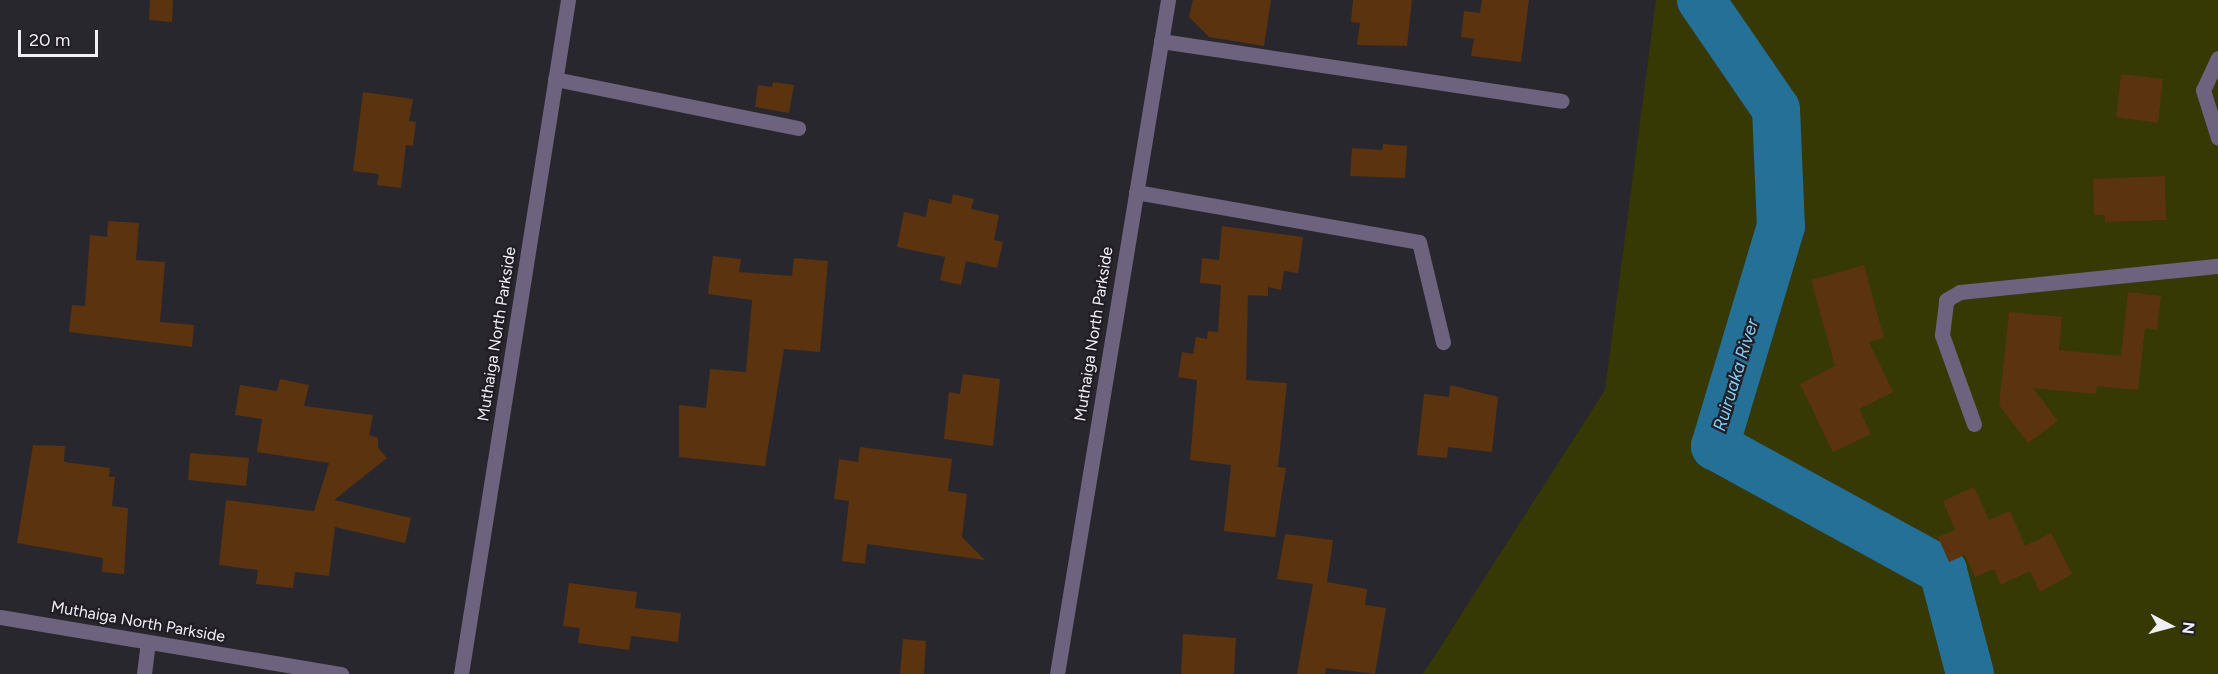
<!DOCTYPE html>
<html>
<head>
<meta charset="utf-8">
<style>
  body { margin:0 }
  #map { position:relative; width:2218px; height:674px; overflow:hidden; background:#29272e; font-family:Figtree,sans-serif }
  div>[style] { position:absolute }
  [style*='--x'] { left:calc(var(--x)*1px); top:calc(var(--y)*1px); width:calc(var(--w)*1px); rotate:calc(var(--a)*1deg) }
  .green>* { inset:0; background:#363903 }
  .river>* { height:48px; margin:-24px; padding:0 24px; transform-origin:24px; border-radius:24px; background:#247097 }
  .building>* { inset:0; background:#5b330e }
  .minor>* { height:15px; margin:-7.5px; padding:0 7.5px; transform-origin:7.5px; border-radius:7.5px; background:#6d637e }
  span { translate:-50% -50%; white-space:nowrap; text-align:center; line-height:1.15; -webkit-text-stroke:4.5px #201d24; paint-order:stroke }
  .street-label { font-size:16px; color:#f0eff3 }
  .water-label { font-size:18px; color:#81cefb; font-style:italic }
  .north { position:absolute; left:2140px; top:596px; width:60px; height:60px; -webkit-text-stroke:4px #201d24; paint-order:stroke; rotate:96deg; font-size:16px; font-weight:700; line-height:24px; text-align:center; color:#f0eff3 }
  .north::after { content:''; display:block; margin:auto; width:21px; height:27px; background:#f0eff3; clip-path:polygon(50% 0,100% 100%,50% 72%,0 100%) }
  .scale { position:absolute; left:18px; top:30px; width:80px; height:27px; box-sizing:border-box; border:3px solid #f0eff3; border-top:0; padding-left:8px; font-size:18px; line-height:21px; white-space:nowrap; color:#f0eff3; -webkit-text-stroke:4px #201d24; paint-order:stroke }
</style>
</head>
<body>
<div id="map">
  <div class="green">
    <i style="clip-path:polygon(1656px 0,2218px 0,2218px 674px,1423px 674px,1605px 390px)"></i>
  </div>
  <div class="river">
    <i style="--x:1701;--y:0;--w:132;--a:55.5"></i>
    <i style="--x:1776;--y:109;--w:117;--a:87.6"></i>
    <i style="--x:1781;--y:226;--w:230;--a:106.7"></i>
    <i style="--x:1715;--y:446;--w:260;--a:28.7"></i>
    <i style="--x:1943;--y:571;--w:106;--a:75.3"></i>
  </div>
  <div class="building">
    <i style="clip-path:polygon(150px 0,173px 0,172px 22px,149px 20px)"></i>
    <i style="clip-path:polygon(1193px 0,1271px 0,1264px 46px,1209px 37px,1189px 17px)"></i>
    <i style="clip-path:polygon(1353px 0,1412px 0,1407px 46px,1357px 45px,1360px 23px,1351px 22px)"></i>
    <i style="clip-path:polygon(1482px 0,1529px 0,1521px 62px,1471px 56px,1474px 39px,1461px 37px,1464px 11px,1480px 13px)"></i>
    <i style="clip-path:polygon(2121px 74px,2163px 79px,2158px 123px,2116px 117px)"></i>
    <i style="clip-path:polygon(773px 82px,794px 85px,789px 113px,755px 107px,758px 85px,772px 87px)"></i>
    <i style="clip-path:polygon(363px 92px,413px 99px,409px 121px,416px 122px,413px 146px,406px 145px,401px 188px,377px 185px,379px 174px,353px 171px)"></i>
    <i style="clip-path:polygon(1383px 144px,1407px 146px,1405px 178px,1350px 176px,1352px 148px,1382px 150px)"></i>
    <i style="clip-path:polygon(2165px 176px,2166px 220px,2105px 222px,2105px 215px,2094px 215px,2093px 179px)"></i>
    <i style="clip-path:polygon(953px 194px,974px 199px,971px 209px,999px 215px,994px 240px,1003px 242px,997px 268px,966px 261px,961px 285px,940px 280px,945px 257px,897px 247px,904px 212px,926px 217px,929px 199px,951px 204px)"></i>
    <i style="clip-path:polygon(108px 221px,139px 223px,136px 260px,165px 262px,160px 322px,194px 325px,192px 347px,69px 332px,72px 305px,85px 306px,90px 235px,107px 237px)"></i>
    <i style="clip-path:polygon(1222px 226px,1303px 237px,1298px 273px,1284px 271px,1281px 290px,1268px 287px,1268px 296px,1248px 295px,1246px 380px,1287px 383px,1278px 467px,1286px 468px,1275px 537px,1224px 531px,1231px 465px,1190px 460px,1197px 380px,1178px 377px,1182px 352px,1193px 354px,1196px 337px,1207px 339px,1208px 331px,1218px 332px,1221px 285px,1200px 283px,1202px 258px,1219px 260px)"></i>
    <i style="clip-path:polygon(713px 256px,741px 259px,739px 272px,792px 276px,794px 258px,828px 261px,820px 352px,784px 349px,765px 466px,679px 457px,679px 405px,706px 408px,710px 369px,746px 372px,752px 300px,708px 294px)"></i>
    <i style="clip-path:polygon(1864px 265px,1884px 338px,1869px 342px,1893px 392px,1859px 409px,1871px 434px,1833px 452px,1800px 384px,1835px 366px,1811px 280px)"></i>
    <i style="clip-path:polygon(2128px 292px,2161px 296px,2157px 330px,2145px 328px,2138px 390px,2097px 386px,2096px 394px,2033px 388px,2058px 421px,2028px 443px,1999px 405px,2009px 312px,2062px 317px,2059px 350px,2121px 356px)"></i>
    <i style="clip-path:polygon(963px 374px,1000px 379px,993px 446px,944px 439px,949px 392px,960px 394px)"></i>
    <i style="clip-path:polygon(280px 379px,309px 385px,304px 406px,373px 415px,369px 435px,378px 438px,378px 448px,387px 458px,334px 500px,411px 518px,405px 543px,335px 527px,329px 576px,295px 572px,293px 588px,256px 584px,258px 570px,219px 565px,226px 500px,314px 511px,329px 463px,257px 452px,262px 419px,235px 415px,240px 385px,277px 391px)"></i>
    <i style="clip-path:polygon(1450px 385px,1498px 397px,1492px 452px,1448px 447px,1447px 458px,1417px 455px,1424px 394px,1449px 397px)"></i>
    <i style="clip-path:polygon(33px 445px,65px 446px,64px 462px,110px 468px,109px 477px,115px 477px,112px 506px,128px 508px,124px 574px,102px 572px,103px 558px,17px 543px)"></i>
    <i style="clip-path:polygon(860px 447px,952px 459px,948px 491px,967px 494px,962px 537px,985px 560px,867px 544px,865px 564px,842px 561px,849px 501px,834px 499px,839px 459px,858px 462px)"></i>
    <i style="clip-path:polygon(190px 453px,249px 458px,246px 486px,188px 480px)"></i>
    <i style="clip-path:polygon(1974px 487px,1989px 520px,2010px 511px,2025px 546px,2051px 533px,2072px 574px,2040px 592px,2030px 571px,2001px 585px,1994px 569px,1975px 577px,1965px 555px,1949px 562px,1938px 537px,1955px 530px,1943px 501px)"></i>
    <i style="clip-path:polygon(1285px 534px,1333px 540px,1327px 582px,1367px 589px,1365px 605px,1386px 608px,1375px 674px,1326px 668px,1325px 674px,1297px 674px,1313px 584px,1277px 579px)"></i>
    <i style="clip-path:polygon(569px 583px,637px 592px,635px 608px,681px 613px,678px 642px,631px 636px,629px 650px,578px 643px,580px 628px,563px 626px)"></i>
    <i style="clip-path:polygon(1183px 634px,1236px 638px,1234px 674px,1181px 674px)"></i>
    <i style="clip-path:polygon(903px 639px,926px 641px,924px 674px,900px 674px)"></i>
  </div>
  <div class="minor">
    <i style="--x:1161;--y:41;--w:405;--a:8.5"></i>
    <i style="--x:2218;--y:58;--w:35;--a:115"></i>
    <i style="--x:2203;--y:90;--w:50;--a:72.6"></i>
    <i style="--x:555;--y:79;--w:248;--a:11.4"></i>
    <i style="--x:1136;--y:192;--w:287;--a:10"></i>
    <i style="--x:1419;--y:242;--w:103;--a:76.5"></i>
    <i style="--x:1974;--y:424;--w:95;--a:-109.8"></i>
    <i style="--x:1942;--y:335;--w:35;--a:-83"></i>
    <i style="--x:1946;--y:300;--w:16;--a:-30"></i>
    <i style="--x:1960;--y:292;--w:259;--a:-5.8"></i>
    <i style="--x:0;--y:617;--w:346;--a:9.5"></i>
    <i style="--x:144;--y:674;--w:32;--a:-83"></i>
    <i style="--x:461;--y:674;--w:682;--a:-80.98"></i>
    <i style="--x:1057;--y:674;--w:683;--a:-80.65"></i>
  </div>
  <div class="street-label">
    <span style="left:497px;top:334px;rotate:-81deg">Muthaiga North Parkside</span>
    <span style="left:1094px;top:334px;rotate:-81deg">Muthaiga North Parkside</span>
    <span style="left:138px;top:622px;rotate:10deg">Muthaiga North Parkside</span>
  </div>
  <div class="water-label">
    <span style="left:1736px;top:375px;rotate:-73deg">Ruiruaka River</span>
  </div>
  <div class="north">N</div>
  <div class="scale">20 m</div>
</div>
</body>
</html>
